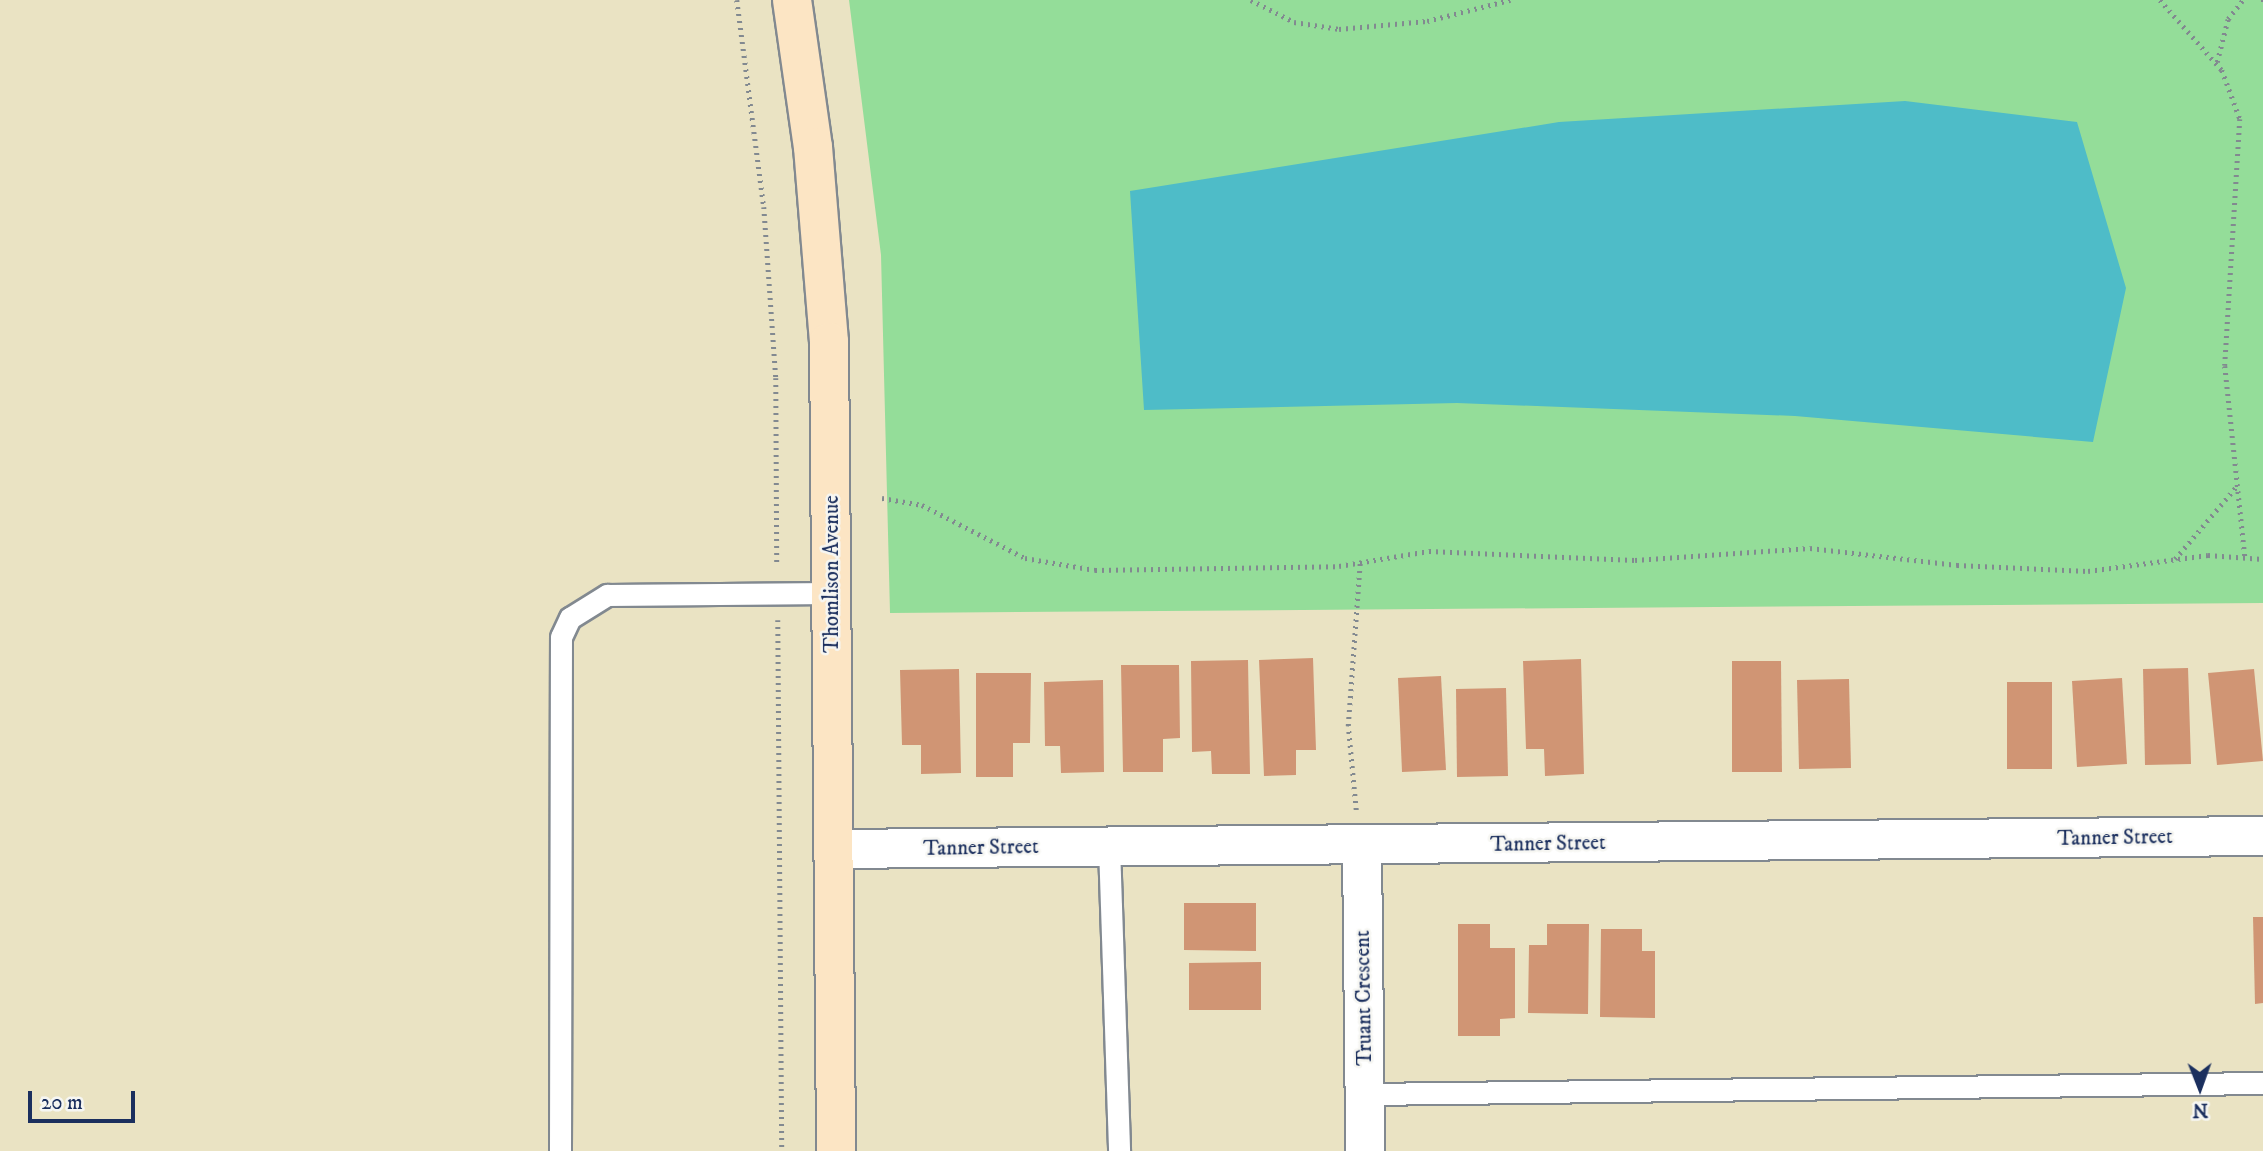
<!DOCTYPE html>
<html>
<head>
<meta charset="utf-8">
<style>
  body { margin:0 }
  #map { position:relative; width:2263px; height:1151px; overflow:hidden; background:#eae3c3; font-family:"IM FELL DW Pica",serif }
  div>[style] { position:absolute }
  [style*='--x'] { left:calc(var(--x)*1px); top:calc(var(--y)*1px); width:calc(var(--w)*1px); rotate:calc(var(--a)*1deg) }
  .green>* { inset:0; background:#94dd99 }
  .water>* { inset:0; background:#4ebcc8 }
  .building>* { inset:0; background:#d09574 }
  .path>* { height:4.5px; margin-top:-2.25px; transform-origin:0; background:repeating-linear-gradient(90deg,#828990 0 2px,transparent 0 7px) }
  .roads { filter:drop-shadow(2px 0 #828990) drop-shadow(-2px 0 #828990) drop-shadow(0 2px #828990) drop-shadow(0 -2px #828990) }
  .lane>* { height:21px; margin:-10.5px; padding:0 10.5px; transform-origin:10.5px; border-radius:10.5px; background:#fff }
  .street>* { height:38px; margin:-19px; padding:0 19px; transform-origin:19px; border-radius:19px; background:#fff }
  .secondary>* { height:38px; margin:-19px; padding:0 19px; transform-origin:19px; border-radius:19px; background:#fce5c4 }
  span { translate:-50% -50%; white-space:nowrap; text-align:center; line-height:1.15; -webkit-text-stroke:5px #f6f6f2; paint-order:stroke }
  .street-label { font-size:21px; color:#1b2f5e }
  .north { position:absolute; left:2165px; top:1053px; width:70px; height:70px; -webkit-text-stroke:5px #f6f6f2; paint-order:stroke; rotate:179deg; font-size:19px; font-weight:700; line-height:28px; text-align:center; color:#1b2f5e }
  .north::after { content:''; display:block; margin:auto; width:24px; height:32px; background:#1b2f5e; clip-path:polygon(50% 0,100% 100%,50% 72%,0 100%) }
  .scale { position:absolute; left:28px; top:1091px; width:107px; height:32px; box-sizing:border-box; border:4px solid #1b2f5e; border-top:0; padding-left:9px; font-size:21px; line-height:24px; white-space:nowrap; color:#1b2f5e; -webkit-text-stroke:5px #f6f6f2; paint-order:stroke }
</style>
</head>
<body>
<div id="map">
  <div class="green">
    <i style="clip-path:polygon(849px 0,2263px 0,2263px 603px,890px 613px,881px 255px)"></i>
  </div>
  <div class="water">
    <i style="clip-path:polygon(1905px 101px,2077px 122px,2126px 288px,2093px 442px,1795px 416px,1457px 403px,1144px 410px,1130px 191px,1559px 122px)"></i>
  </div>
  <div class="building">
    <i style="clip-path:polygon(1313px 658px,1316px 750px,1296px 750px,1296px 775px,1264px 776px,1259px 660px)"></i>
    <i style="clip-path:polygon(1581px 659px,1584px 774px,1545px 776px,1544px 749px,1526px 749px,1523px 661px)"></i>
    <i style="clip-path:polygon(1248px 660px,1250px 774px,1212px 774px,1211px 751px,1192px 752px,1191px 661px)"></i>
    <i style="clip-path:polygon(1732px 661px,1781px 661px,1782px 772px,1732px 772px)"></i>
    <i style="clip-path:polygon(1121px 665px,1179px 665px,1180px 738px,1163px 739px,1163px 772px,1123px 772px)"></i>
    <i style="clip-path:polygon(2188px 668px,2191px 764px,2145px 765px,2143px 669px)"></i>
    <i style="clip-path:polygon(959px 669px,961px 773px,921px 774px,921px 745px,902px 745px,900px 670px)"></i>
    <i style="clip-path:polygon(2254px 669px,2263px 761px,2217px 765px,2208px 673px)"></i>
    <i style="clip-path:polygon(976px 673px,1031px 673px,1030px 743px,1013px 743px,1013px 777px,976px 777px)"></i>
    <i style="clip-path:polygon(1441px 676px,1446px 770px,1402px 772px,1398px 678px)"></i>
    <i style="clip-path:polygon(2122px 678px,2127px 764px,2077px 767px,2072px 681px)"></i>
    <i style="clip-path:polygon(1849px 679px,1851px 768px,1799px 769px,1797px 680px)"></i>
    <i style="clip-path:polygon(1103px 680px,1104px 772px,1061px 773px,1060px 746px,1045px 746px,1044px 682px)"></i>
    <i style="clip-path:polygon(2007px 682px,2052px 682px,2052px 769px,2007px 769px)"></i>
    <i style="clip-path:polygon(1506px 688px,1508px 776px,1457px 777px,1456px 689px)"></i>
    <i style="clip-path:polygon(1184px 903px,1256px 903px,1256px 951px,1184px 950px)"></i>
    <i style="clip-path:polygon(2253px 917px,2263px 917px,2263px 1003px,2255px 1004px)"></i>
    <i style="clip-path:polygon(1458px 924px,1490px 924px,1490px 948px,1515px 948px,1515px 1018px,1500px 1019px,1500px 1036px,1458px 1036px)"></i>
    <i style="clip-path:polygon(1547px 924px,1589px 924px,1588px 1014px,1528px 1013px,1529px 945px,1547px 945px)"></i>
    <i style="clip-path:polygon(1601px 929px,1642px 929px,1642px 951px,1655px 951px,1655px 1018px,1600px 1017px)"></i>
    <i style="clip-path:polygon(1261px 962px,1261px 1010px,1189px 1010px,1189px 963px)"></i>
  </div>
  <div class="path">
    <i style="--x:737;--y:0;--w:209;--a:82.6"></i>
    <i style="--x:764;--y:207;--w:171;--a:86"></i>
    <i style="--x:776;--y:378;--w:188;--a:89.7"></i>
    <i style="--x:1251;--y:0;--w:48;--a:27.1"></i>
    <i style="--x:1294;--y:22;--w:46;--a:8.8"></i>
    <i style="--x:1339;--y:29;--w:88;--a:-5.2"></i>
    <i style="--x:1427;--y:21;--w:86;--a:-14.2"></i>
    <i style="--x:2160;--y:0;--w:94;--a:48.5"></i>
    <i style="--x:2222;--y:70;--w:52;--a:69.8"></i>
    <i style="--x:2240;--y:119;--w:247;--a:93.5"></i>
    <i style="--x:2225;--y:366;--w:191;--a:84"></i>
    <i style="--x:2261;--y:0;--w:2;--a:0"></i>
    <i style="--x:2217;--y:62;--w:44;--a:-75.7"></i>
    <i style="--x:2228;--y:19;--w:24;--a:-52"></i>
    <i style="--x:882;--y:498;--w:41;--a:9.9"></i>
    <i style="--x:922;--y:505;--w:116;--a:27.2"></i>
    <i style="--x:1025;--y:558;--w:71;--a:9.7"></i>
    <i style="--x:1095;--y:570;--w:244;--a:-0.9"></i>
    <i style="--x:1339;--y:566;--w:91;--a:-9.5"></i>
    <i style="--x:1429;--y:551;--w:206;--a:2.5"></i>
    <i style="--x:1635;--y:560;--w:175;--a:-3.9"></i>
    <i style="--x:1810;--y:548;--w:148;--a:6.6"></i>
    <i style="--x:1957;--y:565;--w:131;--a:2.6"></i>
    <i style="--x:2088;--y:571;--w:121;--a:-7.6"></i>
    <i style="--x:2208;--y:555;--w:55;--a:4.2"></i>
    <i style="--x:2175;--y:559;--w:96;--a:-49.7"></i>
    <i style="--x:778;--y:620;--w:531;--a:89.57"></i>
    <i style="--x:1356;--y:810;--w:84;--a:-95.4"></i>
    <i style="--x:1348;--y:726;--w:163;--a:-85.8"></i>
  </div>
  <div class="roads">
    <div class="lane">
      <i style="--x:1109;--y:846;--w:305;--a:88.1"></i>
      <i style="--x:1365;--y:1094;--w:898;--a:-0.7"></i>
      <i style="--x:560;--y:1151;--w:514;--a:-89.89"></i>
      <i style="--x:561;--y:637;--w:21;--a:-65"></i>
      <i style="--x:570;--y:618;--w:44;--a:-31.9"></i>
      <i style="--x:607;--y:595;--w:225;--a:-0.5"></i>
    </div>
    <div class="street">
      <i style="--x:1362;--y:846;--w:305;--a:89.4"></i>
      <i style="--x:833;--y:849;--w:1430;--a:-0.52"></i>
    </div>
    <div class="secondary">
      <i style="--x:792;--y:0;--w:148;--a:81.9"></i>
      <i style="--x:813;--y:147;--w:196;--a:85.3"></i>
      <i style="--x:829;--y:342;--w:809;--a:89.5"></i>
    </div>
  </div>
  <div class="street-label">
    <span style="left:832px;top:574px;rotate:-90deg">Thomlison Avenue</span>
    <span style="left:2115px;top:838px;rotate:-1deg">Tanner Street</span>
    <span style="left:1548px;top:844px;rotate:-1deg">Tanner Street</span>
    <span style="left:981px;top:848px;rotate:-1deg">Tanner Street</span>
    <span style="left:1364px;top:998px;rotate:-91deg">Truant Crescent</span>
  </div>
  <div class="north">N</div>
  <div class="scale">20 m</div>
</div>
</body>
</html>
